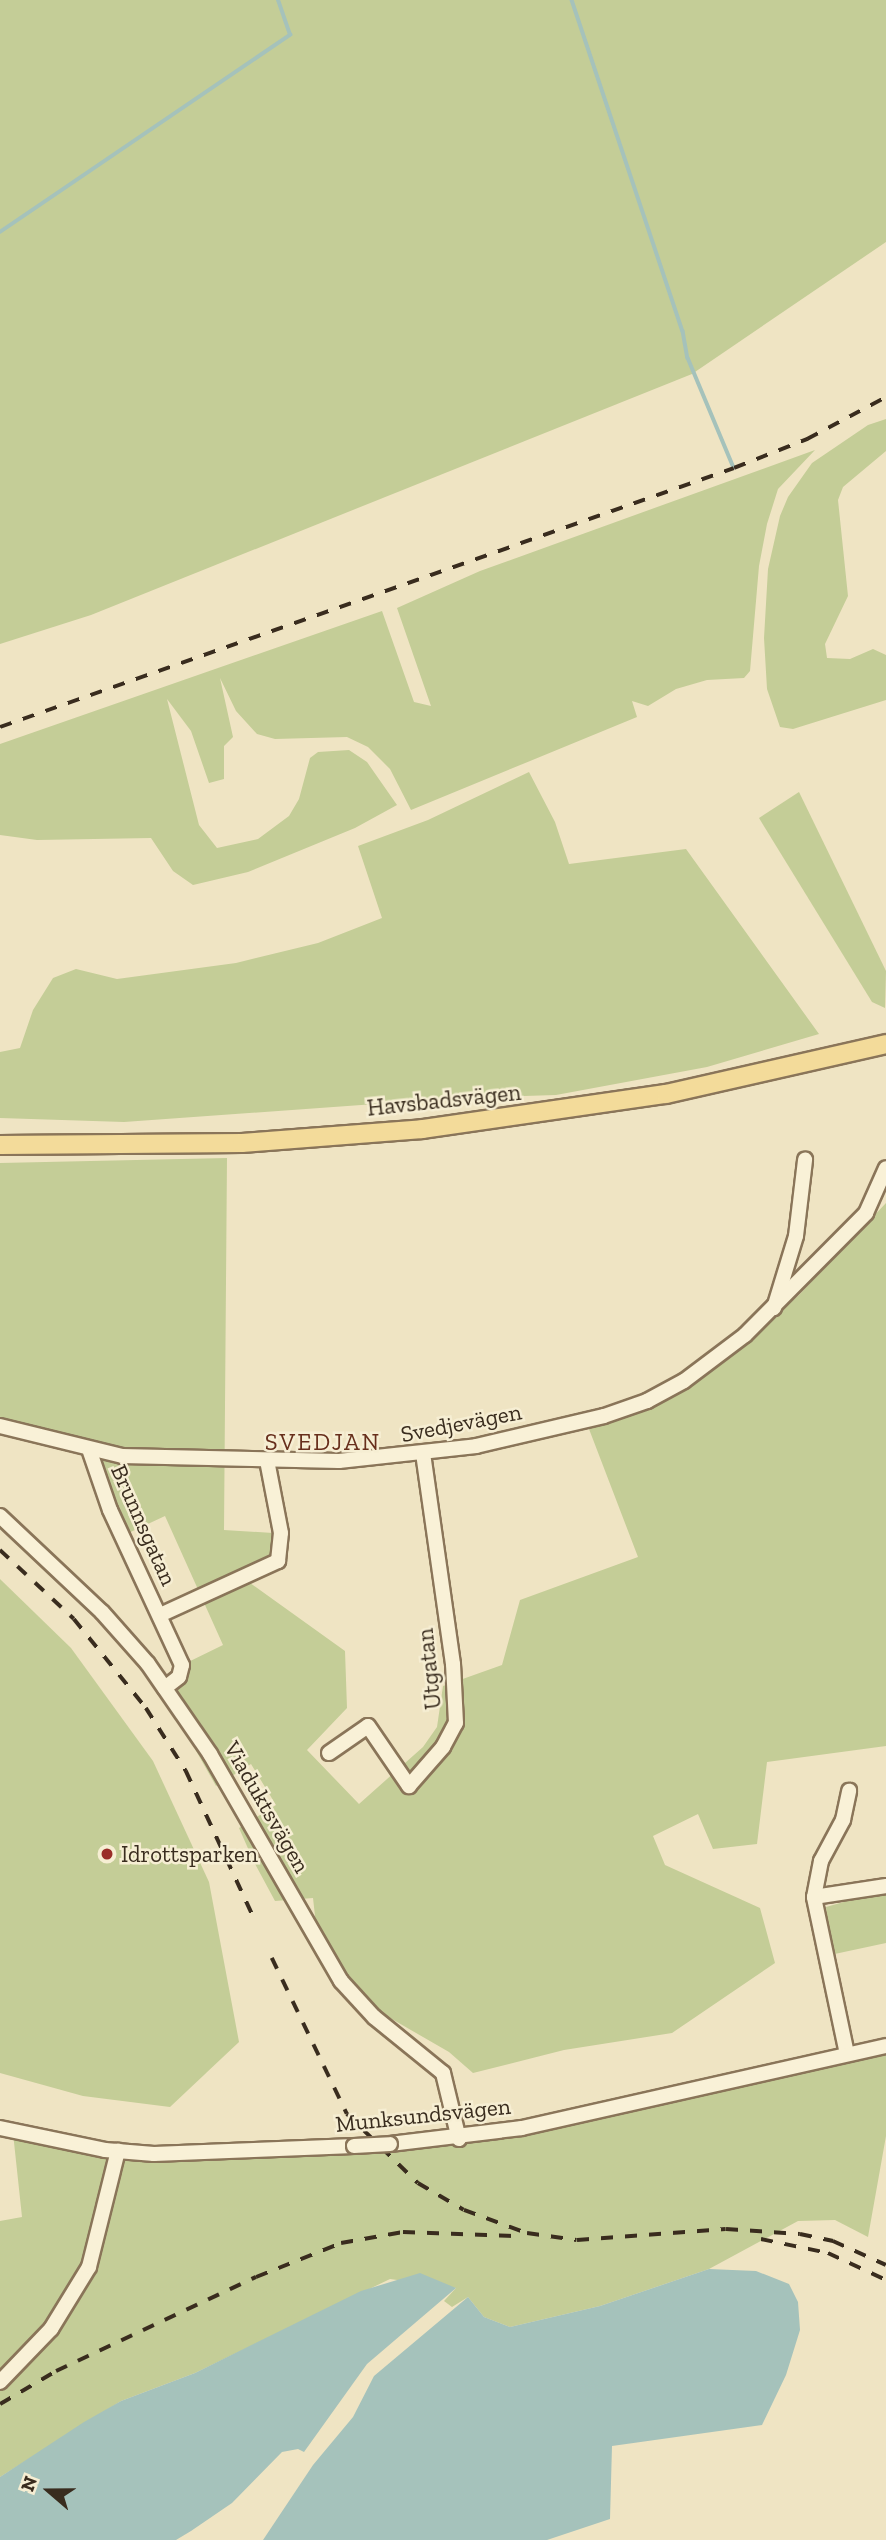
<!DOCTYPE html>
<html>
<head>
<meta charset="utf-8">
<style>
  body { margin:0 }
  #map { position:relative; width:886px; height:2540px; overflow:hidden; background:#efe4c3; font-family:"Zilla Slab",serif }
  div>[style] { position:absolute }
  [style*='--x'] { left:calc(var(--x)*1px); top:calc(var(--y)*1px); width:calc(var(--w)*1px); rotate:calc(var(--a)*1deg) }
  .green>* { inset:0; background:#c4cd97 }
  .water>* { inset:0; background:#a5c2bb }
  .stream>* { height:3.5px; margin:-1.75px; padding:0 1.75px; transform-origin:1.75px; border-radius:1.75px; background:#a5c2bb }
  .roads { filter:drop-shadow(2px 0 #8a7559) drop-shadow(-2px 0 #8a7559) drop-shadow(0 2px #8a7559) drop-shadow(0 -2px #8a7559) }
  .minor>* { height:14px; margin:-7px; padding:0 7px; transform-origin:7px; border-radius:7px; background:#f9f1d7 }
  .major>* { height:18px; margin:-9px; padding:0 9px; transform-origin:9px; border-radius:9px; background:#f3db9a }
  .rail>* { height:3.5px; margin-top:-1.75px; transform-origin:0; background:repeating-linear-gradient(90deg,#392c1e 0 12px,transparent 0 24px) }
  .bridges { filter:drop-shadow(2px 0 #8a7559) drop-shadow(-2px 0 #8a7559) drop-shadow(0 2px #8a7559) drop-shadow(0 -2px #8a7559) }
  .minor-bridge>* { height:14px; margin:-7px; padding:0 7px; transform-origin:7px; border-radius:7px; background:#f9f1d7 }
  .dots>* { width:19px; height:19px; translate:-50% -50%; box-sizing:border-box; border:4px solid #f6eed3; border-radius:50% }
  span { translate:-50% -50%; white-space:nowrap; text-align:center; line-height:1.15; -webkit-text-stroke:5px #f6eed3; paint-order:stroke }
  .street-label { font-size:23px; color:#392c1e }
  .poi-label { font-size:23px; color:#392c1e }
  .left { translate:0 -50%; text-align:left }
  .neighbourhood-label { font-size:24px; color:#672f1c; letter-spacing:2px }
  .north { position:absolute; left:14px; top:2456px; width:70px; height:70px; -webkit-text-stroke:5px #f6eed3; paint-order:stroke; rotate:290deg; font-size:19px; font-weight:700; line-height:28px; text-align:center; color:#392c1e }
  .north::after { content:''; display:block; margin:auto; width:24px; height:32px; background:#392c1e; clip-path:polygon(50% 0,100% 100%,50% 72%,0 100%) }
</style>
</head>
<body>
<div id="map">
  <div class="green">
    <i style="clip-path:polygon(0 0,886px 0,886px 242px,692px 374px,91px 615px,0 644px)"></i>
    <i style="clip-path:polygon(886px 419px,886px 451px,843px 487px,838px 500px,848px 596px,825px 644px,827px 658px,850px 659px,873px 649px,886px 655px,886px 700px,793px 729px,780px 727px,767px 689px,764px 638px,768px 569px,780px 516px,788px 497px,812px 463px,868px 425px)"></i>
    <i style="clip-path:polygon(815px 450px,778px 489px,767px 524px,759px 566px,750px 671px,744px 678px,707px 680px,676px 689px,648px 706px,632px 701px,637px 717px,411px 810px,390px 769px,368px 747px,347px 737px,275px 739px,257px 734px,236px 711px,220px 678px,233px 737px,224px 746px,224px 779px,209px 783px,191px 731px,167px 699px,199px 825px,217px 848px,258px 839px,289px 816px,299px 799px,310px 758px,318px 752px,349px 750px,367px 762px,397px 805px,355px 828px,248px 872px,193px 885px,173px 871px,151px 838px,37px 840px,0 835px,0 744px,382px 611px,414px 702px,431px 706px,397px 608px,480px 571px)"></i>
    <i style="clip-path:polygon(529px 772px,555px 822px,569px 864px,686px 849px,819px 1034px,707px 1067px,556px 1095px,458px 1098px,124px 1122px,0 1118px,0 1052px,20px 1048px,33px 1010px,53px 978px,76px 969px,117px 979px,236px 963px,318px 943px,382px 918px,358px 846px,428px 820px)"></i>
    <i style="clip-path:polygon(799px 792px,886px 971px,885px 1008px,872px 1002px,759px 818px)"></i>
    <i style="clip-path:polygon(227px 1158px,224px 1530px,273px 1533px,272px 1554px,262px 1577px,250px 1583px,345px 1651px,347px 1708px,307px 1750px,359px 1804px,423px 1747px,437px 1727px,443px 1686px,502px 1665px,520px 1600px,638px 1557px,589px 1429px,740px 1346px,799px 1295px,886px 1203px,886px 1746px,767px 1762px,757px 1844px,713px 1849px,698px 1814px,653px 1836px,665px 1865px,760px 1908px,775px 1963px,672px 2033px,564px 2050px,473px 2073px,449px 2052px,371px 2007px,342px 1975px,317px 1934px,313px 1898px,275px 1901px,254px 1862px,239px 1828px,276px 1805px,251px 1764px,216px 1786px,165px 1696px,178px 1667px,223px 1645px,165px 1516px,122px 1536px,103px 1478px,103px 1449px,0 1420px,0 1163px)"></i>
    <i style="clip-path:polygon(0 1579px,71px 1648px,153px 1761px,209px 1882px,239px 2042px,170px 2107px,83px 2096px,0 2073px)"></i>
    <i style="clip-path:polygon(886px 1890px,886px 1943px,830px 1955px,826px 1907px)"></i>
    <i style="clip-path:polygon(886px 2045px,886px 2136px,868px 2237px,835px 2220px,798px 2221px,709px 2269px,600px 2306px,510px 2327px,484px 2317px,468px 2297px,452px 2307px,444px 2301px,456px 2288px,390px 2279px,195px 2373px,121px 2401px,0 2477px,0 2221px,22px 2217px,13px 2133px,120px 2157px,455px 2139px)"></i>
  </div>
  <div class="water">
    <i style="clip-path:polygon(709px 2269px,756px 2271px,789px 2284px,798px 2302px,800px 2330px,786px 2375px,762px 2425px,612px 2446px,610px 2519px,547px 2540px,263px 2540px,313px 2465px,353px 2417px,374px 2376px,468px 2297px,484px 2317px,510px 2327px,600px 2306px)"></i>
    <i style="clip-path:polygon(420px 2273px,456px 2288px,367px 2364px,304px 2452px,298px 2449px,282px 2452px,232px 2503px,191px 2531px,176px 2540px,0 2540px,0 2477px,84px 2422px,121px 2401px,195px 2373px,361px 2291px)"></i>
  </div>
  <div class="stream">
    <i style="--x:572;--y:0;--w:349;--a:71.5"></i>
    <i style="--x:683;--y:331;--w:27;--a:80"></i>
    <i style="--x:688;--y:358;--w:119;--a:67.3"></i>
    <i style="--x:0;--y:232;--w:351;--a:-34.2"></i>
    <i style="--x:290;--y:35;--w:37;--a:-109"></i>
  </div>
  <div class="roads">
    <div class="minor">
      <i style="--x:774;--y:1308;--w:75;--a:-73"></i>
      <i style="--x:796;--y:1236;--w:77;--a:-83.2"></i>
      <i style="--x:0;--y:1426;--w:126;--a:13.8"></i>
      <i style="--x:122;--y:1456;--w:217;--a:1.3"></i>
      <i style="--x:339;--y:1461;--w:138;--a:-6.2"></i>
      <i style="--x:476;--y:1446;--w:131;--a:-13.2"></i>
      <i style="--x:604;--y:1416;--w:46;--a:-19.2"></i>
      <i style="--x:647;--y:1401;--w:42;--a:-28.4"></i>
      <i style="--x:684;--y:1381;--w:76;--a:-37"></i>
      <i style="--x:745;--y:1335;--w:172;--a:-45.2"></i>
      <i style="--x:866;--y:1213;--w:49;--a:-66"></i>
      <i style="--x:90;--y:1452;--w:61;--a:71"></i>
      <i style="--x:110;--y:1510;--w:171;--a:65.1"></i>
      <i style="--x:182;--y:1665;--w:12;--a:104"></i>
      <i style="--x:179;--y:1677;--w:18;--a:142"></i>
      <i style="--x:0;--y:1516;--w:140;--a:43.3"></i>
      <i style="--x:102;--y:1612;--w:69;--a:48.5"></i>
      <i style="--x:148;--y:1664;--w:109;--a:55.4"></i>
      <i style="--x:210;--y:1754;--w:262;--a:60"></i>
      <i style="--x:341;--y:1981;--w:49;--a:47.5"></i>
      <i style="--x:374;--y:2017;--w:89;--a:39.1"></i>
      <i style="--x:443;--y:2073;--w:68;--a:76.4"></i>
      <i style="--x:160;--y:1615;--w:130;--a:-24.6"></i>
      <i style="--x:278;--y:1561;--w:28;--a:-84"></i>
      <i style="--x:281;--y:1533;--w:74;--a:-100.9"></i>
      <i style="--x:329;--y:1753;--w:47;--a:-34.7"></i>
      <i style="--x:368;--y:1726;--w:73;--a:55.7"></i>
      <i style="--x:409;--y:1786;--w:52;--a:-48.9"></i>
      <i style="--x:443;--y:1747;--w:27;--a:-62"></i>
      <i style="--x:456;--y:1723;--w:59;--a:-92.9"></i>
      <i style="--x:453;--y:1664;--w:212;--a:-98.1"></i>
      <i style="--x:814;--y:1897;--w:73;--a:-8.7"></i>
      <i style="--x:847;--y:2054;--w:160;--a:-101.9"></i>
      <i style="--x:814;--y:1897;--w:37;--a:-79"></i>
      <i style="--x:821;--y:1861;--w:47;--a:-61.8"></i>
      <i style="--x:843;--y:1820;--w:30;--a:-78"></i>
      <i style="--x:0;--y:2128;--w:107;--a:11.8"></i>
      <i style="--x:105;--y:2150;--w:49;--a:4.7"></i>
      <i style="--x:154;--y:2154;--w:200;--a:-2.3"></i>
      <i style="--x:390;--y:2144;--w:133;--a:-6.9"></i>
      <i style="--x:522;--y:2128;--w:373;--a:-12.7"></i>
      <i style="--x:0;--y:2382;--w:74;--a:-46.1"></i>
      <i style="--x:51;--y:2329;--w:73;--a:-58.5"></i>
      <i style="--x:89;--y:2267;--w:120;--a:-76"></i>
    </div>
    <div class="major">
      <i style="--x:0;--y:1145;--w:242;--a:-0.5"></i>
      <i style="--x:242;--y:1143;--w:181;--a:-4.4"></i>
      <i style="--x:422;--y:1129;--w:246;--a:-8.2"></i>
      <i style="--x:666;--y:1094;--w:226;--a:-12.8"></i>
    </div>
  </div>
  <div class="rail">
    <i style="--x:0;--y:727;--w:778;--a:-19.44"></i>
    <i style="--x:734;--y:468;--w:79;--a:-21.7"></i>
    <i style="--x:807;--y:439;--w:89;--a:-28"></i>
    <i style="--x:0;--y:1550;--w:101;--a:43"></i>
    <i style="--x:74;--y:1619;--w:114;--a:51"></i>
    <i style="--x:146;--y:1708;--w:75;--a:57.6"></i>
    <i style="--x:186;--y:1771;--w:157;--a:65.2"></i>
    <i style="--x:272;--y:1958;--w:173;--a:64.3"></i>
    <i style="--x:347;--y:2114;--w:99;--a:44.2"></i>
    <i style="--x:418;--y:2183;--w:53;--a:30.4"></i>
    <i style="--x:464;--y:2210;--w:67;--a:20.1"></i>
    <i style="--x:527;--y:2233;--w:50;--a:8"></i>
    <i style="--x:577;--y:2240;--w:149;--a:-4.2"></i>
    <i style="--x:726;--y:2229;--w:74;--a:3.9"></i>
    <i style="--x:800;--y:2234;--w:34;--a:12"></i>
    <i style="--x:833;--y:2241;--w:58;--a:24.4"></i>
    <i style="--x:761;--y:2239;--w:68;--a:11.8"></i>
    <i style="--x:828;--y:2253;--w:64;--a:25"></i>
    <i style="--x:0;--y:2404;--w:65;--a:-30.5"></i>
    <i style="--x:56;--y:2371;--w:221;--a:-25.2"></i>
    <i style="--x:256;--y:2277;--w:92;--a:-21.8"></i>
    <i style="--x:341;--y:2243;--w:63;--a:-10.1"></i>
    <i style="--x:403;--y:2232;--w:111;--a:2.1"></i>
  </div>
  <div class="bridges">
    <div class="minor-bridge">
      <i style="--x:354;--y:2146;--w:36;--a:-3"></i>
    </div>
  </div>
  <div class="dots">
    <i style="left:107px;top:1854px;background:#9a2d28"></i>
  </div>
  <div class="street-label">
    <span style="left:444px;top:1100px;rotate:-6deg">Havsbadsvägen</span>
    <span style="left:461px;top:1423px;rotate:-11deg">Svedjevägen</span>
    <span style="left:144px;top:1525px;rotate:66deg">Brunnsgatan</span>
    <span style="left:429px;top:1669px;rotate:-96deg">Utgatan</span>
    <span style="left:267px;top:1807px;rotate:60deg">Viaduktsvägen</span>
    <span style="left:423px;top:2115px;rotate:-6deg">Munksundsvägen</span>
  </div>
  <div class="poi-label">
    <span class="left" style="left:121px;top:1854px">Idrottsparken</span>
  </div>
  <div class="neighbourhood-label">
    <span style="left:323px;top:1442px">SVEDJAN</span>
  </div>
  <div class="north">N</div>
</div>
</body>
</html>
